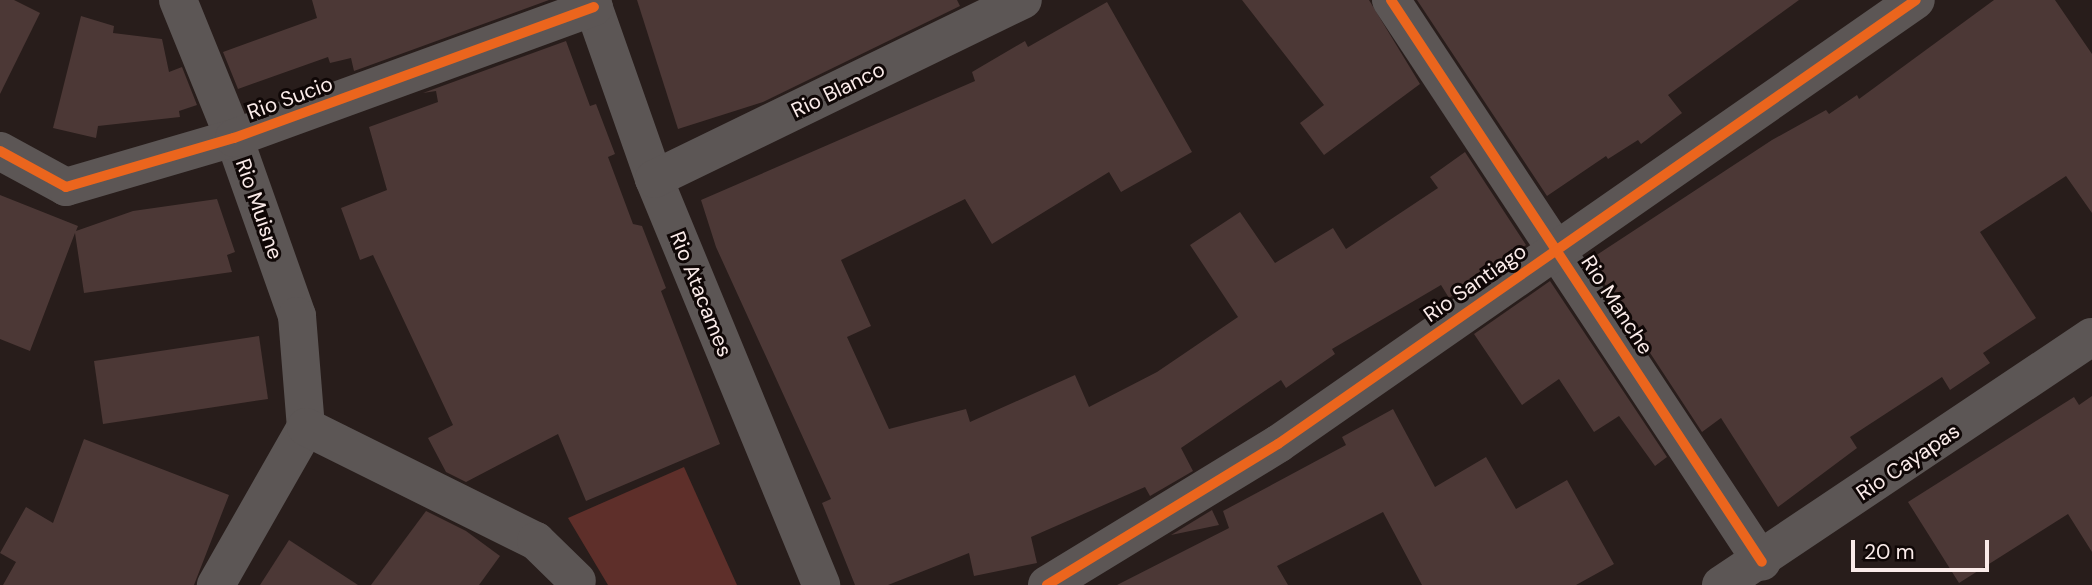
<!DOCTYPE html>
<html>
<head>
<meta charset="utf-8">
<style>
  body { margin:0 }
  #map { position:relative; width:2092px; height:585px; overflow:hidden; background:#281d1b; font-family:"DM Sans",sans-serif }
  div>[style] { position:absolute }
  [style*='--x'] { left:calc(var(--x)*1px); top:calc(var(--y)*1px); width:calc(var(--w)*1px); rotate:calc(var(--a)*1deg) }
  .green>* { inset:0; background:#5e2f2a }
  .building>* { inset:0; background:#4c3836 }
  .minor>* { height:38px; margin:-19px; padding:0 19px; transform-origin:19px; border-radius:19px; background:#5c5655 }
  .cycleway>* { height:10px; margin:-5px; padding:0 5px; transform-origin:5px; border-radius:5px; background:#eb651d }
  span { translate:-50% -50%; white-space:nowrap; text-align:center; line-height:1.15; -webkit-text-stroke:6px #0f0706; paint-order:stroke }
  .street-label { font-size:21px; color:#faebe9 }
  .scale { position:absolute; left:1851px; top:540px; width:138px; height:32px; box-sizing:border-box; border:4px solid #faebe9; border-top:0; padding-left:9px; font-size:21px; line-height:24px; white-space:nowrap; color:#faebe9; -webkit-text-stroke:5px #0f0706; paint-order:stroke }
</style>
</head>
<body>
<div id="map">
  <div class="green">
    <i style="clip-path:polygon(684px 467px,737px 585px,608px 585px,568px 518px)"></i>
  </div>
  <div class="building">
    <i style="clip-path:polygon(0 0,14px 0,40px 13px,0 94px)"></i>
    <i style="clip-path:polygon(312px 0,549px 0,354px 71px,351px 58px,330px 63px,328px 57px,238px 89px,223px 52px,317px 18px)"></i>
    <i style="clip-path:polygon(637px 0,957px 0,960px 6px,763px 102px,678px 129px)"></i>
    <i style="clip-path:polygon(1242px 0,1369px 0,1420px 84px,1324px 155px,1300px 123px,1324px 105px)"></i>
    <i style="clip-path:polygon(1417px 0,1799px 0,1668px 95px,1682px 113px,1641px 144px,1638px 140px,1608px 159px,1606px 156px,1547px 196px)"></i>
    <i style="clip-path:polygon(1994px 0,2055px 0,2092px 54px,2092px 213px,2066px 176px,1980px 232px,2036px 318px,1983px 353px,1990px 363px,1950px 390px,1942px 377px,1850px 437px,1857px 448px,1778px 507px,1721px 418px,1702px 432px,1589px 260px,1772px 140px,1826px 110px,1829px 114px,1857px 95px,1859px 99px)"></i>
    <i style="clip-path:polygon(1107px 2px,1192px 152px,1121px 192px,1109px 172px,992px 244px,965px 199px,841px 260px,871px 326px,847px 337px,889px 429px,966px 409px,970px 422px,1075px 375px,1089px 407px,1157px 372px,1238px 317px,1190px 245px,1240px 212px,1275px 263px,1333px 228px,1346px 249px,1438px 188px,1430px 177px,1465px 152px,1526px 245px,1449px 298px,1441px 285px,1332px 349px,1335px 354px,1286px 388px,1281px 380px,1181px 448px,1193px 471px,1150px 496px,1145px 487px,1031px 537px,1037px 563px,974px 576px,969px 553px,888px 585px,855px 585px,822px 503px,831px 499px,716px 247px,701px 200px,975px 81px,972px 72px,1025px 41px,1028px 47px)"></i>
    <i style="clip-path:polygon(81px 16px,114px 26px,113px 33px,162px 39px,169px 72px,182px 67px,197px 105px,179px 111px,180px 117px,98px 126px,96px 138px,53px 128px)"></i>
    <i style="clip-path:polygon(566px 41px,590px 106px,596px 104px,615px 154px,608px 157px,633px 224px,642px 226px,666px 288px,661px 291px,720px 444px,586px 501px,558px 434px,466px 482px,446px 472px,428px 438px,453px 425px,373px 255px,360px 260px,341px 208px,387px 190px,369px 127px,438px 102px,436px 91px,423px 93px)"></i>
    <i style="clip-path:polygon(0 195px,78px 226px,76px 231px,133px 211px,217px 199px,235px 252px,227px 255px,232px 272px,84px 293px,75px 233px,30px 351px,0 339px)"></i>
    <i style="clip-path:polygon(1550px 281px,1667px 457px,1655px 466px,1619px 416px,1594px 432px,1559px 379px,1522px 405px,1474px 334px)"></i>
    <i style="clip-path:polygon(259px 336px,268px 399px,103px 424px,94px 361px)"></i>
    <i style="clip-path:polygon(2092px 396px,2092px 552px,2068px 514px,1959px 583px,1908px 502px,2074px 397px,2079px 405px)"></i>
    <i style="clip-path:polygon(1393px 409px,1435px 487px,1486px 457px,1516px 509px,1567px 480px,1614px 564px,1576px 585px,1422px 585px,1383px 512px,1277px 566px,1288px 585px,1117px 585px,1229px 528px,1223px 511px,1346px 445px,1342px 437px)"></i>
    <i style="clip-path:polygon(84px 439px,229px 495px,194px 585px,3px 585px,16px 562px,0 553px,26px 507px,53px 523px)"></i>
    <i style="clip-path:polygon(1212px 510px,1219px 525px,1171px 535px)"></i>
    <i style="clip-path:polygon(426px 511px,466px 531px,500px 556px,479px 585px,371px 585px)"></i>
    <i style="clip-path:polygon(289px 540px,358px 585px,260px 585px)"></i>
  </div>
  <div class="minor">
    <i style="--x:178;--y:0;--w:149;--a:67.9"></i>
    <i style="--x:234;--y:138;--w:189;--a:70.5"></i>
    <i style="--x:297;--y:316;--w:111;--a:85.4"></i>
    <i style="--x:306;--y:427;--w:182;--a:119.7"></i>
    <i style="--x:591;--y:0;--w:190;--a:70.6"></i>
    <i style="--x:654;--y:179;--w:439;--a:67.6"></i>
    <i style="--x:1391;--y:0;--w:673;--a:56.57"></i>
    <i style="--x:0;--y:151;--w:75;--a:28.6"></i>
    <i style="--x:66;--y:187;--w:175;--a:-16.3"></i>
    <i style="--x:234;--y:138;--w:383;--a:-20"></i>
    <i style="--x:654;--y:179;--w:410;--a:-25.9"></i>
    <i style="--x:306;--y:427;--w:257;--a:26.4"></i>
    <i style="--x:536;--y:541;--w:57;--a:44.3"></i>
    <i style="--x:1047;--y:585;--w:271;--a:-31.4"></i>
    <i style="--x:1278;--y:444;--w:777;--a:-34.84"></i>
    <i style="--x:1721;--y:585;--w:446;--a:-33.8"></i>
  </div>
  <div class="cycleway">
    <i style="--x:1391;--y:0;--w:673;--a:56.57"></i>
    <i style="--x:0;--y:151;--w:75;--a:28.6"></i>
    <i style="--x:66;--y:187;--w:175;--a:-16.3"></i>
    <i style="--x:234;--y:138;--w:383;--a:-20"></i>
    <i style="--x:1047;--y:585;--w:271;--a:-31.4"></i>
    <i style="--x:1278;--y:444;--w:777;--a:-34.84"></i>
  </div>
  <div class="street-label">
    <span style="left:838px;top:90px;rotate:-26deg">Rio Blanco</span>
    <span style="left:290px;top:98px;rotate:-20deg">Rio Sucio</span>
    <span style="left:259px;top:209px;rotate:71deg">Rio Muisne</span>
    <span style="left:1475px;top:283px;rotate:-35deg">Rio Santiago</span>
    <span style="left:701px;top:294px;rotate:68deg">Rio Atacames</span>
    <span style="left:1617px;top:305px;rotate:57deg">Rio Manche</span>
    <span style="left:1908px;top:462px;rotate:-34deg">Rio Cayapas</span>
  </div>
  <div class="scale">20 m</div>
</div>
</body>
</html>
